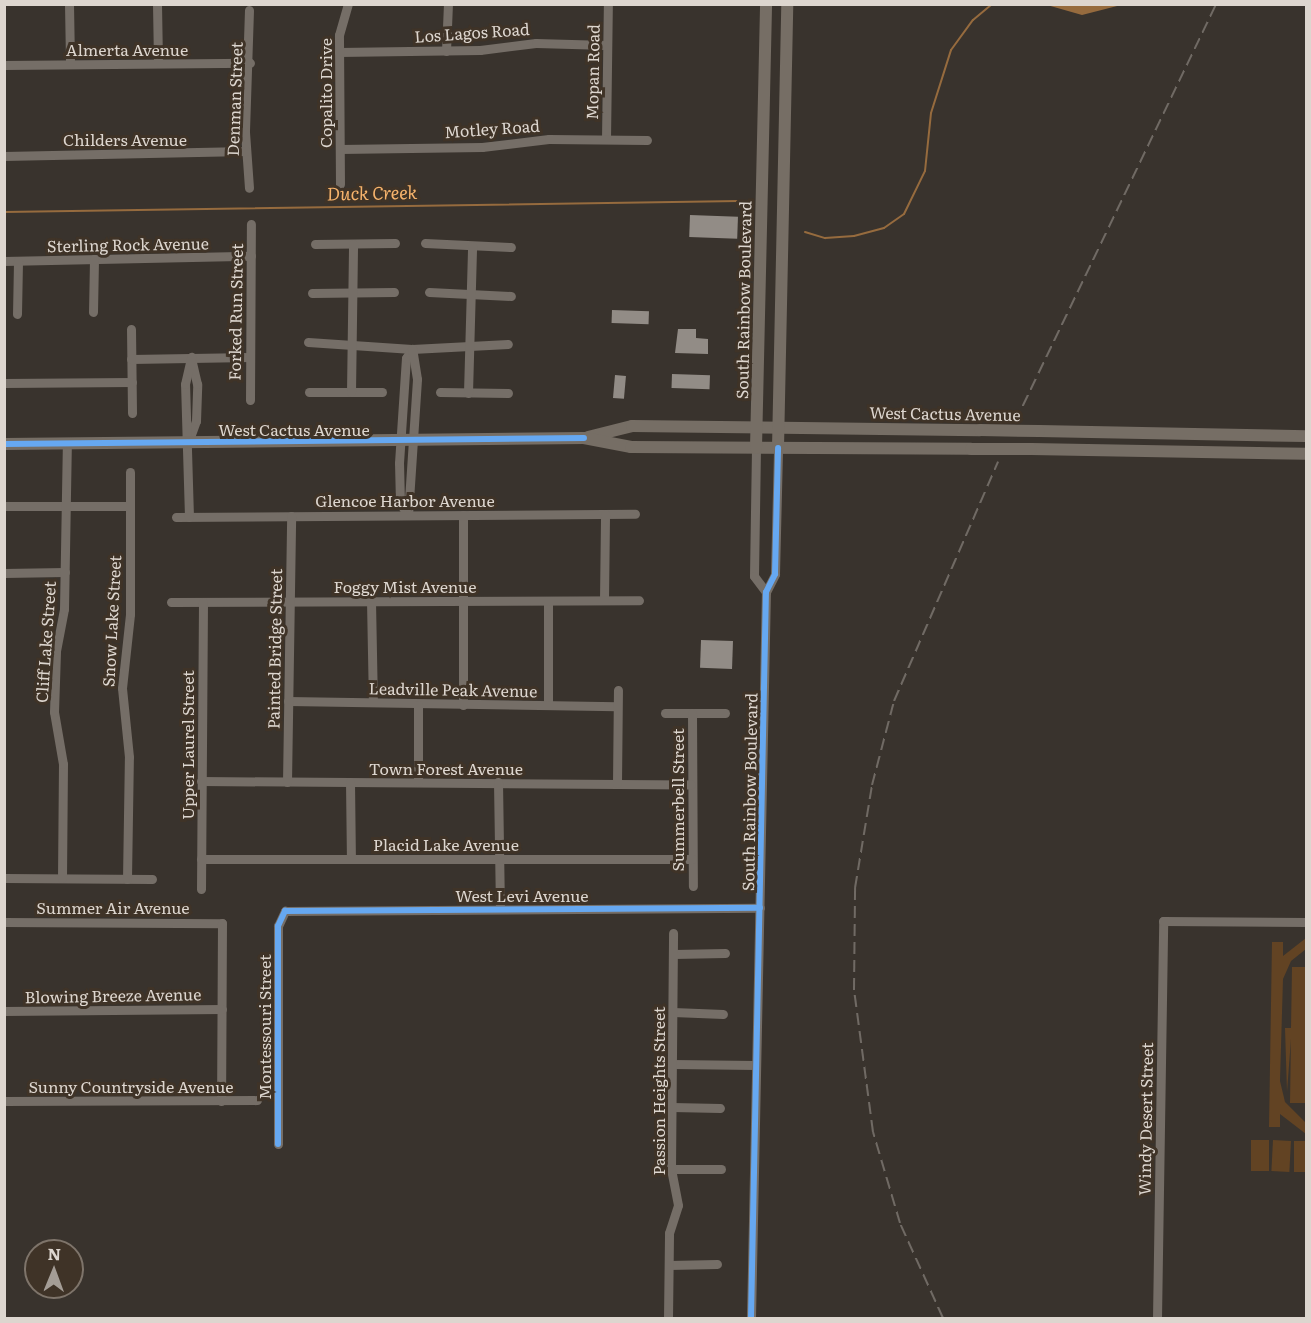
<!DOCTYPE html>
<html>
<head>
<meta charset="utf-8">
<style>
	body { margin:0 }
	#map { position:relative; width:1311px; height:1323px; overflow:hidden; background:#39332d; font-family:Literata,serif }
	div>[style] { position:absolute }
	[style*='--x'] { left:calc(var(--x)*1px); top:calc(var(--y)*1px); width:calc(var(--w)*1px); rotate:calc(var(--a)*1deg) }
	.green>* { inset:0; background:#624323; transform-origin:0 0 }
	.water>* { inset:0; background:#966b3e }
	.stream>* { height:2px; margin:-1px; padding:0 1px; transform-origin:1px; border-radius:1px; background:#966b3e }
	.building>* { inset:0; background:#928c86; transform-origin:0 0 }
	.minor>* { height:9px; margin:-4.5px; padding:0 4.5px; transform-origin:4.5px; border-radius:4.5px; background:#756e67 }
	.major>* { height:12px; margin:-6px; padding:0 6px; transform-origin:6px; border-radius:6px; background:#766e65 }
	.rail>* { height:2px; margin-top:-1px; transform-origin:0; background:repeating-linear-gradient(90deg,#706a64 0 12px,transparent 0 18px) }
	.major-bridge>* { height:12px; margin:-6px; padding:0 6px; transform-origin:6px; border-radius:6px; background:#766e65 }
	.cycleway>* { height:6px; margin:-3px; padding:0 3px; transform-origin:3px; border-radius:3px; background:#66a8f1 }
	span { translate:-50% -50%; white-space:nowrap; text-align:center; line-height:1.15; -webkit-text-stroke:6px #3f3327; paint-order:stroke }
	.street-label { font-size:16px; color:#ddd6cf }
	.water-label { font-size:18px; color:#f6b36c; font-style:italic }
	.frame { position:absolute; inset:0; border:6px solid #ddd6cf; pointer-events:none }
	.north { position:absolute; left:24px; top:1239px; width:60px; height:60px; box-sizing:border-box; background:#3f3327; border:2px solid #7e746a; border-radius:50%; rotate:1deg; font-size:16px; font-weight:700; line-height:24px; text-align:center; color:#ddd6cf }
	.north::after { content:''; display:block; margin:auto; width:21px; height:27px; background:#a49d96; clip-path:polygon(50% 0,100% 100%,50% 72%,0 100%) }
</style>
</head>
<body>
<div id="map">
	<div class="green">
		<i style="clip-path:polygon(1306px 938px,1306px 949px,1291px 961px,1283px 979px,1280px 1081px,1285px 1102px,1306px 1123px,1306px 1134px,1280px 1114px,1280px 1127px,1269px 1127px,1272px 942px,1283px 942px,1283px 956px)"></i>
		<i style="clip-path:polygon(1292px 967px,1306px 967px,1306px 1103px,1290px 1103px,1291px 1039px,1287px 1092px,1285px 1028px,1291px 1028px)"></i>
		<i style="left:1251px;top:1140px;width:18px;height:31px"></i>
		<i style="left:1273px;top:1140px;width:18px;height:31px;rotate:3deg"></i>
		<i style="left:1294px;top:1141px;width:12px;height:31px"></i>
	</div>
	<div class="water">
		<i style="clip-path:polygon(1047px 5px,1047px 4px,1121px 5px,1082px 15px)"></i>
	</div>
	<div class="stream">
		<i style="--x:4;--y:212;--w:735;--a:-0.86"></i>
		<i style="--x:805;--y:232;--w:21;--a:17"></i>
		<i style="--x:825;--y:238;--w:29;--a:-4"></i>
		<i style="--x:854;--y:236;--w:31;--a:-15"></i>
		<i style="--x:884;--y:228;--w:24;--a:-35"></i>
		<i style="--x:904;--y:214;--w:48;--a:-64"></i>
		<i style="--x:925;--y:171;--w:58;--a:-84.1"></i>
		<i style="--x:931;--y:113;--w:66;--a:-72.4"></i>
		<i style="--x:951;--y:50;--w:37;--a:-54"></i>
		<i style="--x:973;--y:20;--w:25;--a:-40"></i>
	</div>
	<div class="building">
		<i style="left:690px;top:215px;width:48px;height:22px;rotate:2deg"></i>
		<i style="left:612px;top:310px;width:37px;height:13px;rotate:2deg"></i>
		<i style="clip-path:polygon(678px 329px,696px 329px,696px 338px,708px 339px,708px 354px,675px 353px)"></i>
		<i style="left:672px;top:374px;width:38px;height:14px;rotate:2deg"></i>
		<i style="left:615px;top:375px;width:11px;height:23px;rotate:5deg"></i>
		<i style="left:733px;top:641px;width:28px;height:32px;rotate:92deg"></i>
	</div>
	<div class="minor">
		<i style="--x:69;--y:4;--w:60;--a:89"></i>
		<i style="--x:157;--y:4;--w:59;--a:89"></i>
		<i style="--x:249;--y:10;--w:122;--a:91.9"></i>
		<i style="--x:245;--y:132;--w:56;--a:85.9"></i>
		<i style="--x:446;--y:51;--w:47;--a:-87.6"></i>
		<i style="--x:339;--y:52;--w:141;--a:-0.8"></i>
		<i style="--x:480;--y:50;--w:56;--a:-7.1"></i>
		<i style="--x:536;--y:43;--w:71;--a:1.6"></i>
		<i style="--x:4;--y:65;--w:246;--a:-0.5"></i>
		<i style="--x:606;--y:139;--w:135;--a:-89.2"></i>
		<i style="--x:340;--y:149;--w:142;--a:-0.8"></i>
		<i style="--x:482;--y:147;--w:67;--a:-6.8"></i>
		<i style="--x:549;--y:139;--w:98;--a:0.6"></i>
		<i style="--x:4;--y:156;--w:242;--a:-1.2"></i>
		<i style="--x:340;--y:184;--w:149;--a:-90.4"></i>
		<i style="--x:339;--y:35;--w:32;--a:-74"></i>
		<i style="--x:425;--y:243;--w:86;--a:2.7"></i>
		<i style="--x:315;--y:244;--w:80;--a:-0.7"></i>
		<i style="--x:4;--y:261;--w:247;--a:-1.2"></i>
		<i style="--x:429;--y:292;--w:82;--a:2.8"></i>
		<i style="--x:312;--y:293;--w:82;--a:-0.7"></i>
		<i style="--x:93;--y:312;--w:53;--a:-88.9"></i>
		<i style="--x:17;--y:314;--w:53;--a:-88.9"></i>
		<i style="--x:131;--y:329;--w:84;--a:89.3"></i>
		<i style="--x:308;--y:342;--w:104;--a:3.9"></i>
		<i style="--x:412;--y:349;--w:96;--a:-3"></i>
		<i style="--x:131;--y:359;--w:119;--a:-1"></i>
		<i style="--x:4;--y:383;--w:128;--a:-0.4"></i>
		<i style="--x:309;--y:392;--w:73;--a:0"></i>
		<i style="--x:351;--y:392;--w:148;--a:-89.2"></i>
		<i style="--x:440;--y:392;--w:68;--a:0.8"></i>
		<i style="--x:468;--y:393;--w:147;--a:-88.4"></i>
		<i style="--x:250;--y:400;--w:176;--a:-89.7"></i>
		<i style="--x:189;--y:440;--w:20;--a:-70"></i>
		<i style="--x:196;--y:421;--w:37;--a:-88"></i>
		<i style="--x:197;--y:384;--w:27;--a:-103"></i>
		<i style="--x:756;--y:448;--w:128;--a:90.9"></i>
		<i style="--x:754;--y:576;--w:20;--a:53"></i>
		<i style="--x:4;--y:506;--w:126;--a:0"></i>
		<i style="--x:408;--y:515;--w:14;--a:-124"></i>
		<i style="--x:400;--y:503;--w:40;--a:-91.4"></i>
		<i style="--x:399;--y:463;--w:105;--a:-86.2"></i>
		<i style="--x:406;--y:358;--w:11;--a:-56"></i>
		<i style="--x:408;--y:515;--w:136;--a:-86.2"></i>
		<i style="--x:417;--y:379;--w:30;--a:-99"></i>
		<i style="--x:463;--y:515;--w:190;--a:90"></i>
		<i style="--x:176;--y:517;--w:459;--a:-0.4"></i>
		<i style="--x:189;--y:517;--w:133;--a:-91.7"></i>
		<i style="--x:185;--y:384;--w:28;--a:-77"></i>
		<i style="--x:4;--y:573;--w:61;--a:-0.9"></i>
		<i style="--x:604;--y:600;--w:86;--a:-89.3"></i>
		<i style="--x:371;--y:601;--w:101;--a:88.9"></i>
		<i style="--x:548;--y:601;--w:104;--a:90"></i>
		<i style="--x:171;--y:602;--w:468;--a:-0.2"></i>
		<i style="--x:288;--y:701;--w:329;--a:0.9"></i>
		<i style="--x:665;--y:713;--w:60;--a:0"></i>
		<i style="--x:692;--y:713;--w:173;--a:89.7"></i>
		<i style="--x:201;--y:781;--w:490;--a:0.4"></i>
		<i style="--x:287;--y:782;--w:266;--a:-89.1"></i>
		<i style="--x:350;--y:782;--w:77;--a:89.3"></i>
		<i style="--x:418;--y:782;--w:77;--a:-90"></i>
		<i style="--x:498;--y:782;--w:127;--a:89.1"></i>
		<i style="--x:617;--y:783;--w:93;--a:-89.4"></i>
		<i style="--x:201;--y:859;--w:491;--a:0"></i>
		<i style="--x:4;--y:878;--w:148;--a:0.4"></i>
		<i style="--x:62;--y:878;--w:114;--a:-89.5"></i>
		<i style="--x:63;--y:764;--w:53;--a:-99.8"></i>
		<i style="--x:54;--y:712;--w:61;--a:-88.1"></i>
		<i style="--x:56;--y:651;--w:43;--a:-79.2"></i>
		<i style="--x:64;--y:609;--w:165;--a:-89"></i>
		<i style="--x:127;--y:879;--w:122;--a:-89.1"></i>
		<i style="--x:129;--y:757;--w:69;--a:-95.8"></i>
		<i style="--x:122;--y:688;--w:74;--a:-83.8"></i>
		<i style="--x:130;--y:614;--w:142;--a:-90"></i>
		<i style="--x:201;--y:889;--w:287;--a:-89.6"></i>
		<i style="--x:4;--y:922;--w:218;--a:0.3"></i>
		<i style="--x:222;--y:923;--w:178;--a:90.3"></i>
		<i style="--x:674;--y:954;--w:51;--a:-1.1"></i>
		<i style="--x:4;--y:1011;--w:218;--a:-0.5"></i>
		<i style="--x:673;--y:1012;--w:50;--a:2.3"></i>
		<i style="--x:672;--y:1064;--w:84;--a:0.7"></i>
		<i style="--x:4;--y:1101;--w:253;--a:-0.2"></i>
		<i style="--x:672;--y:1107;--w:48;--a:1.2"></i>
		<i style="--x:278;--y:1144;--w:218;--a:-90"></i>
		<i style="--x:278;--y:926;--w:17;--a:-65"></i>
		<i style="--x:285;--y:911;--w:475;--a:-0.4"></i>
		<i style="--x:671;--y:1169;--w:50;--a:0"></i>
		<i style="--x:669;--y:1265;--w:48;--a:-1.2"></i>
		<i style="--x:668;--y:1318;--w:85;--a:-89.3"></i>
		<i style="--x:669;--y:1233;--w:29;--a:-72"></i>
		<i style="--x:678;--y:1205;--w:37;--a:-101"></i>
		<i style="--x:671;--y:1169;--w:236;--a:-89.5"></i>
		<i style="--x:751;--y:1318;--w:726;--a:-88.82"></i>
		<i style="--x:766;--y:592;--w:20;--a:-63"></i>
		<i style="--x:775;--y:574;--w:126;--a:-88.6"></i>
		<i style="--x:1157;--y:1318;--w:397;--a:-89.1"></i>
		<i style="--x:1163;--y:921;--w:143;--a:0.4"></i>
	</div>
	<div class="major">
		<i style="--x:1039;--y:431;--w:267;--a:1.1"></i>
		<i style="--x:588;--y:437;--w:45;--a:-14"></i>
		<i style="--x:632;--y:426;--w:348;--a:0.7"></i>
		<i style="--x:4;--y:444;--w:580;--a:-0.59"></i>
		<i style="--x:584;--y:438;--w:48;--a:10.8"></i>
		<i style="--x:631;--y:447;--w:340;--a:0.3"></i>
		<i style="--x:756;--y:448;--w:444;--a:-88.7"></i>
		<i style="--x:778;--y:448;--w:444;--a:-88.8"></i>
		<i style="--x:1031;--y:449;--w:275;--a:1"></i>
	</div>
	<div class="rail">
		<i style="--x:1015;--y:422;--w:464;--a:-64.3"></i>
		<i style="--x:943;--y:1318;--w:104;--a:-114.4"></i>
		<i style="--x:900;--y:1223;--w:95;--a:-106.5"></i>
		<i style="--x:873;--y:1132;--w:143;--a:-97.6"></i>
		<i style="--x:854;--y:990;--w:102;--a:-89.4"></i>
		<i style="--x:855;--y:888;--w:104;--a:-80.6"></i>
		<i style="--x:872;--y:785;--w:87;--a:-75.3"></i>
		<i style="--x:894;--y:701;--w:261;--a:-66.5"></i>
	</div>
	<div class="major-bridge">
		<i style="--x:980;--y:430;--w:59;--a:1"></i>
		<i style="--x:971;--y:449;--w:60;--a:0"></i>
	</div>
	<div class="cycleway">
		<i style="--x:4;--y:444;--w:580;--a:-0.59"></i>
		<i style="--x:278;--y:1144;--w:218;--a:-90"></i>
		<i style="--x:278;--y:926;--w:17;--a:-65"></i>
		<i style="--x:285;--y:911;--w:475;--a:-0.4"></i>
		<i style="--x:751;--y:1318;--w:726;--a:-88.82"></i>
		<i style="--x:766;--y:592;--w:20;--a:-63"></i>
		<i style="--x:775;--y:574;--w:126;--a:-88.6"></i>
	</div>
	<div class="street-label">
		<span style="left:472px;top:32px;rotate:-4deg">Los Lagos Road</span>
		<span style="left:127px;top:49px">Almerta Avenue</span>
		<span style="left:592px;top:72px;rotate:-89deg">Mopan Road</span>
		<span style="left:325px;top:93px;rotate:-90deg">Copalito Drive</span>
		<span style="left:234px;top:99px;rotate:-88deg">Denman Street</span>
		<span style="left:492px;top:128px;rotate:-4deg">Motley Road</span>
		<span style="left:125px;top:139px">Childers Avenue</span>
		<span style="left:128px;top:244px;rotate:-1deg">Sterling Rock Avenue</span>
		<span style="left:743px;top:300px;rotate:-89deg">South Rainbow Boulevard</span>
		<span style="left:235px;top:312px;rotate:-89deg">Forked Run Street</span>
		<span style="left:945px;top:413px;rotate:1deg">West Cactus Avenue</span>
		<span style="left:294px;top:429px">West Cactus Avenue</span>
		<span style="left:405px;top:500px">Glencoe Harbor Avenue</span>
		<span style="left:405px;top:586px">Foggy Mist Avenue</span>
		<span style="left:111px;top:621px;rotate:-87deg">Snow Lake Street</span>
		<span style="left:45px;top:642px;rotate:-86deg">Cliff Lake Street</span>
		<span style="left:274px;top:649px;rotate:-89deg">Painted Bridge Street</span>
		<span style="left:453px;top:689px;rotate:1deg">Leadville Peak Avenue</span>
		<span style="left:187px;top:745px;rotate:-90deg">Upper Laurel Street</span>
		<span style="left:446px;top:768px">Town Forest Avenue</span>
		<span style="left:749px;top:792px;rotate:-89deg">South Rainbow Boulevard</span>
		<span style="left:677px;top:800px;rotate:-90deg">Summerbell Street</span>
		<span style="left:446px;top:844px">Placid Lake Avenue</span>
		<span style="left:522px;top:895px">West Levi Avenue</span>
		<span style="left:113px;top:907px">Summer Air Avenue</span>
		<span style="left:113px;top:995px;rotate:-1deg">Blowing Breeze Avenue</span>
		<span style="left:264px;top:1027px;rotate:-90deg">Montessouri Street</span>
		<span style="left:131px;top:1086px">Sunny Countryside Avenue</span>
		<span style="left:658px;top:1091px;rotate:-90deg">Passion Heights Street</span>
		<span style="left:1145px;top:1119px;rotate:-89deg">Windy Desert Street</span>
	</div>
	<div class="water-label">
		<span style="left:372px;top:193px;rotate:-1deg">Duck Creek</span>
	</div>
	<div class="frame"></div>
	<div class="north">N</div>
</div>
</body>
</html>
